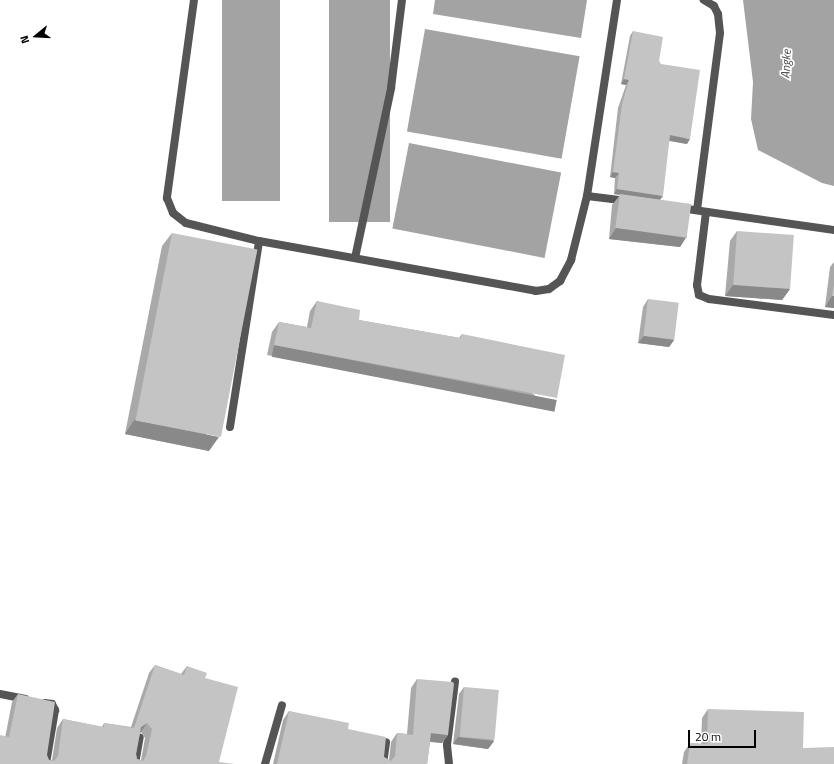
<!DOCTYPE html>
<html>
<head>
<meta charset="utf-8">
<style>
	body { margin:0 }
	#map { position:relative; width:834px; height:764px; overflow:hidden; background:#fff; font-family:"Titillium Web",sans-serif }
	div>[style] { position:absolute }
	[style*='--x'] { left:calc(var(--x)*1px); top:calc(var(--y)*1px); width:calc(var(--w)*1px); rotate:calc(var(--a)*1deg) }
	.water>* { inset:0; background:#a3a3a3; transform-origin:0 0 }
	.service>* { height:8px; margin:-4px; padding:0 4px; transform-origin:4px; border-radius:4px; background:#555 }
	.minor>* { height:8px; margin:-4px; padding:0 4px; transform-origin:4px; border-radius:4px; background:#555 }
	.wall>* { inset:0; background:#a9a9a9 }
	.shaded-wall>* { inset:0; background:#898989; transform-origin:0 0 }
	.building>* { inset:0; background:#c4c4c4; transform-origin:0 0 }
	span { translate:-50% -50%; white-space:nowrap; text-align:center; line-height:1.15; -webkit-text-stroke:3.5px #fff; paint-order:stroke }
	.water-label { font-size:12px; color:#444; font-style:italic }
	.north { position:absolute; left:16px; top:16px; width:40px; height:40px; -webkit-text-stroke:3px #fff; paint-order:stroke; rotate:252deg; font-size:11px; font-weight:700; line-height:16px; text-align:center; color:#000 }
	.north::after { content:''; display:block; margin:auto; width:14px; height:18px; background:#000; clip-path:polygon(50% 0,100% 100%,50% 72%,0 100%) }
	.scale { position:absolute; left:688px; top:730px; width:68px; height:18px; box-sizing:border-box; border:2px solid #000; border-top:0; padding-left:5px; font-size:12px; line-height:14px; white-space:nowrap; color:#000; -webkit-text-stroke:3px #fff; paint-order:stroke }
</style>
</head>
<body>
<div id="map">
	<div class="water">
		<i style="left:222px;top:0;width:58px;height:201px"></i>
		<i style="left:329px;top:0;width:61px;height:222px"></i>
		<i style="clip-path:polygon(435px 0,587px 0,581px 38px,433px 14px)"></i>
		<i style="clip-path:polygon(743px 0,834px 0,834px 186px,822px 183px,758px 150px,751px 119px,753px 82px)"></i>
		<i style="left:425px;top:29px;width:157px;height:104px;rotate:10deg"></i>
		<i style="left:409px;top:143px;width:155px;height:87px;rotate:11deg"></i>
	</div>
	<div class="service">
		<i style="--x:194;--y:0;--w:200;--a:97.8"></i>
		<i style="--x:167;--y:198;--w:16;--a:68"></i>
		<i style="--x:173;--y:213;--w:16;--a:38"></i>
		<i style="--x:186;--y:223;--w:75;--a:13.9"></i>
		<i style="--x:587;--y:196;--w:198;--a:-81.3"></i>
		<i style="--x:680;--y:208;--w:156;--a:8.1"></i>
		<i style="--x:697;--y:210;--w:178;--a:-82.6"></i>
		<i style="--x:720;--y:33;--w:19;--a:-96"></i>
		<i style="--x:718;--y:14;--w:9;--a:-117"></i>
		<i style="--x:714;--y:6;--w:12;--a:-149"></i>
		<i style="--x:706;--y:212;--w:74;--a:97"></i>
		<i style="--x:697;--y:285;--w:10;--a:79"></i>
		<i style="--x:699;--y:295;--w:11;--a:22"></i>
		<i style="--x:709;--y:299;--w:126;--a:7.3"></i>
		<i style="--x:355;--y:258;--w:174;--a:-78"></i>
		<i style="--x:391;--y:88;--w:89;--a:-82.9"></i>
		<i style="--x:230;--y:427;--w:188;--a:-81.1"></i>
		<i style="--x:259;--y:241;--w:281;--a:10.2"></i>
		<i style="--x:536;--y:291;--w:13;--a:-9"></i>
		<i style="--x:549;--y:289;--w:14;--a:-36"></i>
		<i style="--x:560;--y:281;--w:24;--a:-62"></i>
		<i style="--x:571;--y:260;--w:66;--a:-76"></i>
		<i style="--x:587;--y:196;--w:38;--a:7"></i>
	</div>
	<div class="minor">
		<i style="--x:0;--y:694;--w:26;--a:11"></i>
		<i style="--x:45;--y:703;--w:7;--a:8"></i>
		<i style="--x:52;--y:704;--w:7;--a:63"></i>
		<i style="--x:55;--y:710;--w:55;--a:99.5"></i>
		<i style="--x:135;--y:764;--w:27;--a:-80"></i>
		<i style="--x:265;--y:764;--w:61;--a:-73.9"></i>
		<i style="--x:383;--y:764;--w:22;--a:-82"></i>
		<i style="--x:449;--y:764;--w:19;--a:-96"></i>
		<i style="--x:447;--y:745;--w:64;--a:-82.8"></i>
	</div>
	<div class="wall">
		<i style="clip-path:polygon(633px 31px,659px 61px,687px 144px,669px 141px,660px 200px,687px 236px,680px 247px,609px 239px,612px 205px,620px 195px,614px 194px,615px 178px,610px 177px,618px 108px,626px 85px,621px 84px,630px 36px)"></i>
		<i style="clip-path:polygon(737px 231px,790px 289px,782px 300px,725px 296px,730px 241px)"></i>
		<i style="clip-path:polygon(172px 233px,209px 451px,125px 434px,162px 246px)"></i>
		<i style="clip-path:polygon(834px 262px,834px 308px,825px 307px,830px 267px)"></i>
		<i style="clip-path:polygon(648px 299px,674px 340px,669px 347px,638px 343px,643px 307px)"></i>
		<i style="clip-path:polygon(317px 301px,359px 320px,459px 338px,462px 334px,550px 408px,267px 355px,272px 332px,279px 322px,307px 327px,310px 311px)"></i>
		<i style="clip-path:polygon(evenodd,155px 665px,181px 674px,187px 666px,205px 678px,219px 762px,0 764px,12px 702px,18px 694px,49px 760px,52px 760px,57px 728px,63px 719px,102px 727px,104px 723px,131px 727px,149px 673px,155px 665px,141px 732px,145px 738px,141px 760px,137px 759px,136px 754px,140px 733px,141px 732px)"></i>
		<i style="clip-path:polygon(417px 679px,448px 735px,442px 743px,430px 742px,427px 764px,273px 764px,283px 720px,289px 711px,348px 729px,384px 757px,389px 760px,391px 742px,397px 733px,407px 734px,411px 688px)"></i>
		<i style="clip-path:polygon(464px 687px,494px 741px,488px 749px,453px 744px,459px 694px)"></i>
		<i style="clip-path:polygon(708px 709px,803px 748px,834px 764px,682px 764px,684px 752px,690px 743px,701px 744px,702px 718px)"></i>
	</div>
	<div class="shaded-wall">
		<i style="clip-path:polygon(624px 79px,629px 80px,626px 85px,621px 84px)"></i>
		<i style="clip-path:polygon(670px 135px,690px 139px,687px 144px,666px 140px)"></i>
		<i style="clip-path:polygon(613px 172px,619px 173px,615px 178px,610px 177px)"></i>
		<i style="clip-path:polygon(617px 189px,663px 196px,660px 200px,614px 194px)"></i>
		<i style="clip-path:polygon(616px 228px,687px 236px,680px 247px,609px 239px)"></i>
		<i style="clip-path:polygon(733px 285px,790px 289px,782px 300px,725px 296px)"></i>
		<i style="clip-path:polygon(832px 296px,834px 296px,834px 308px,825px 307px)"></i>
		<i style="clip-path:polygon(644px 336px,674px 340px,669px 347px,638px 343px)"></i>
		<i style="left:274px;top:345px;width:288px;height:12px;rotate:11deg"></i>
		<i style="clip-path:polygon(134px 420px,219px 437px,209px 451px,125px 434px)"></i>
		<i style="clip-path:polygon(147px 723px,141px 732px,135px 736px,141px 727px)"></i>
		<i style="clip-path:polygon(431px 733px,448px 735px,442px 743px,425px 741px)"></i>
		<i style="clip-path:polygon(458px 737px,494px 741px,488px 749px,453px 744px)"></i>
	</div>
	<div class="building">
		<i style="clip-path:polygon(633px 31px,663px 37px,659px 61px,661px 64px,700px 70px,690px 139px,670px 135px,663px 196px,617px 189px,619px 173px,613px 172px,622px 104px,629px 80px,624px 79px)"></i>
		<i style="left:620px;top:194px;width:72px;height:34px;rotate:8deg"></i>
		<i style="left:737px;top:231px;width:57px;height:54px;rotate:4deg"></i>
		<i style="left:172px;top:233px;width:87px;height:191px;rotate:11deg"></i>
		<i style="clip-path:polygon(834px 284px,834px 296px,832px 296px)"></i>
		<i style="left:648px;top:299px;width:31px;height:37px;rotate:7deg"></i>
		<i style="clip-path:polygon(317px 301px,360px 310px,359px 320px,461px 338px,462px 334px,565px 355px,557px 398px,274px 345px,279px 322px,311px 328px)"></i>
		<i style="clip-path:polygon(evenodd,155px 665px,184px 675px,187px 666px,207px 673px,205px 678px,238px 687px,219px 762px,235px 764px,0 764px,0 735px,9px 737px,18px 694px,55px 702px,47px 755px,49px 760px,54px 761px,58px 756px,63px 719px,104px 727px,104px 723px,134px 728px,155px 665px,147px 723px,152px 729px,146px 756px,143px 761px,137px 759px,136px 754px,141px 727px,147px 723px)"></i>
		<i style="clip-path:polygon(417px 679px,453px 682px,454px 684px,448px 735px,431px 733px,427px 764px,277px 764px,289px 711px,349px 723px,348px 729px,386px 737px,384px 757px,391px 761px,395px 756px,397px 733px,413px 735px)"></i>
		<i style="left:464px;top:687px;width:35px;height:50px;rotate:5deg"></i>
		<i style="clip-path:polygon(708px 709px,804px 712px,803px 748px,834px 747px,834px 764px,687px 764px,690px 743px,707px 744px)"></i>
	</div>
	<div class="water-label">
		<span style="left:786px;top:64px;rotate:-87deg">Angke</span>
	</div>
	<div class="north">N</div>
	<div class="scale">20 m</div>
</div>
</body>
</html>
